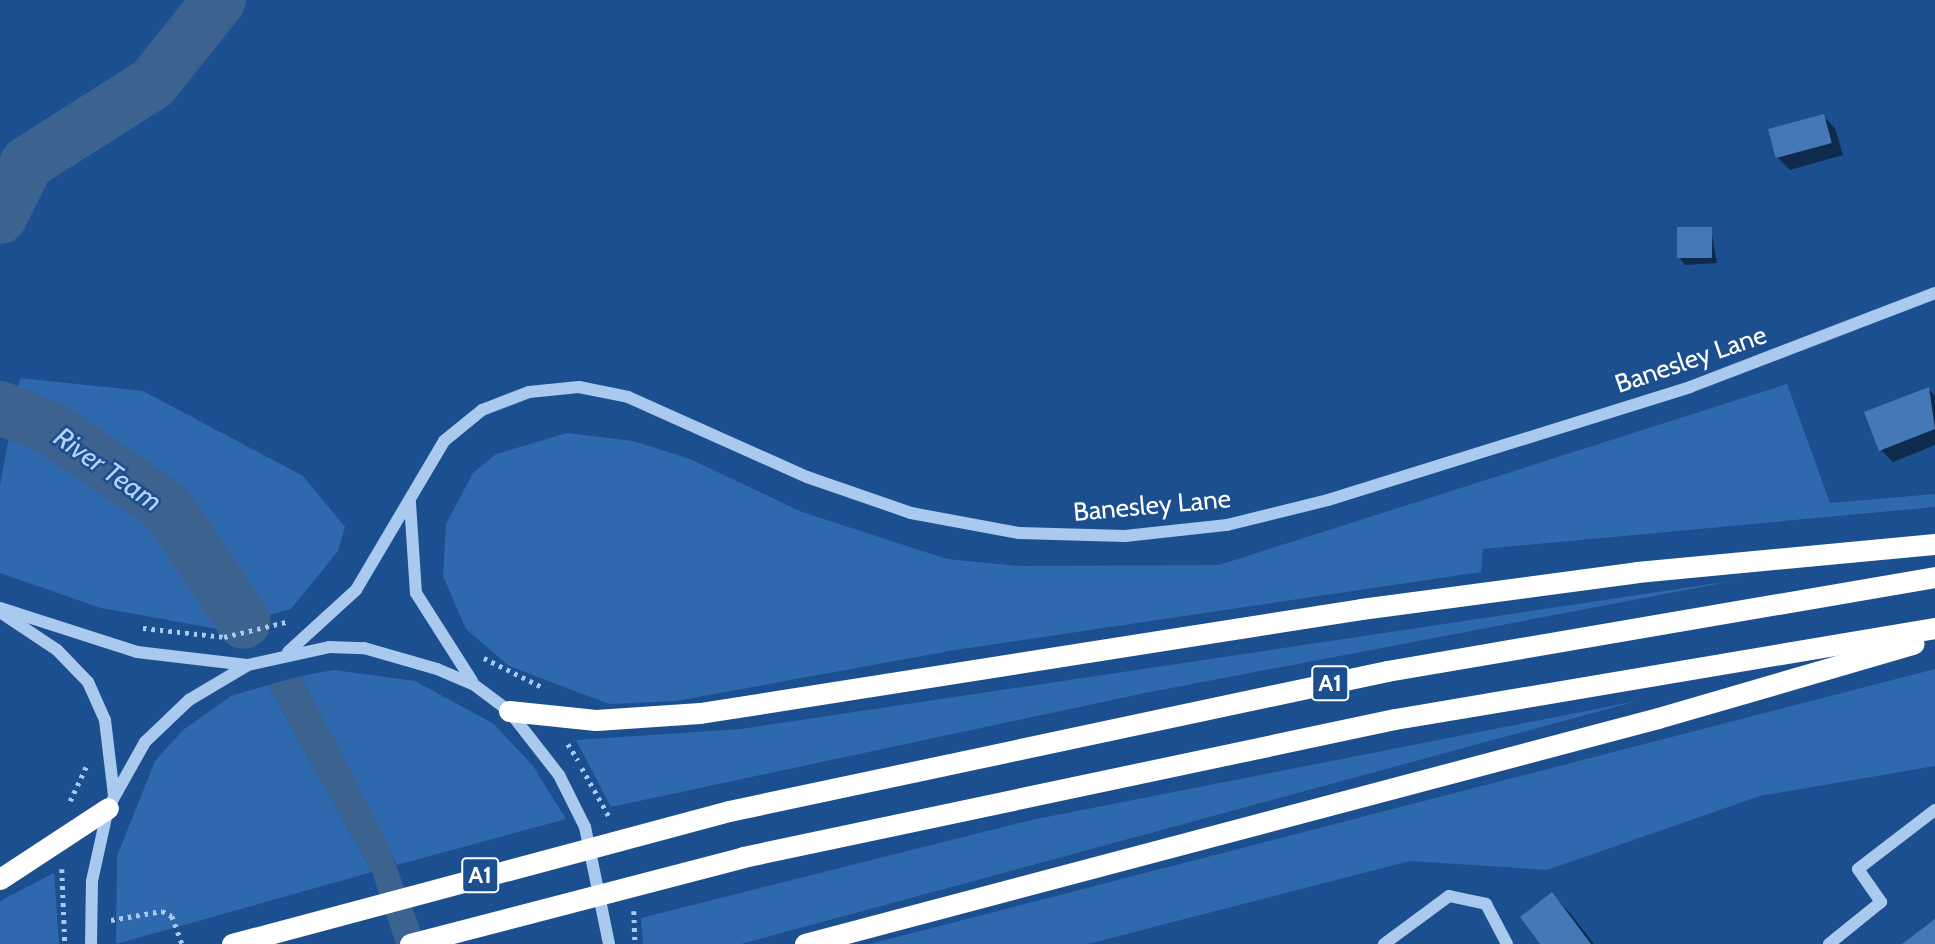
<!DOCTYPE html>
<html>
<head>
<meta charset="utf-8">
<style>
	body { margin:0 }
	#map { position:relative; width:1935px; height:944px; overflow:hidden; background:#1b4f8f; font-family:Cabin,sans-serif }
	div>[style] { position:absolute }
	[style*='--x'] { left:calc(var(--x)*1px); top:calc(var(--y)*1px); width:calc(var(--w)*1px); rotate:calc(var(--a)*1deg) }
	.green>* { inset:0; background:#2e69ad }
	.water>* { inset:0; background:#3c6290 }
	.shadow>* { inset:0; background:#0007 }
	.river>* { height:54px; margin:-27px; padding:0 27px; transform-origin:27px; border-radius:27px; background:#3c6290 }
	.building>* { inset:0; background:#4478b7; transform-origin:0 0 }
	.path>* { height:4.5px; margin-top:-2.25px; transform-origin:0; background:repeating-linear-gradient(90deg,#a9c9ee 0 3.5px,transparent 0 8.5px) }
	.minor>* { height:12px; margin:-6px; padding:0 6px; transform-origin:6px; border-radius:6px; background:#a9c9ee }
	.highway>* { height:21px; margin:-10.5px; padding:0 10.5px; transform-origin:10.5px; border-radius:10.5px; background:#fff }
	.highway-bridge>* { height:21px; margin:-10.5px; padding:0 10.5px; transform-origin:10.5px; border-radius:10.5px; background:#fff }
	span { translate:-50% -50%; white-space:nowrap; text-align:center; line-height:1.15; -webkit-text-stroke:5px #1b4f8f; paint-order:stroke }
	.shield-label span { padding:2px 5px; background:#1b4f8f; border:2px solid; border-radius:5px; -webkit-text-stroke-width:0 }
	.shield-label { font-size:24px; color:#fff; font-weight:700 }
	.street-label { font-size:26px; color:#fff }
	.water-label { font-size:28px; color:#b5d3f5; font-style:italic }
</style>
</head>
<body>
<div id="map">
	<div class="green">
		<i style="clip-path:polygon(20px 378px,143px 391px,303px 476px,345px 527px,338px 551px,291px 609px,218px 629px,101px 608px,0 573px,0 485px)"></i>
		<i style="clip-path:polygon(1787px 384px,1830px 503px,1935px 494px,1935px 507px,1483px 549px,1481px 572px,955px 650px,676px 701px,609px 704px,509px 666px,466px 629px,443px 576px,446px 524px,473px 473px,496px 454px,567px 433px,633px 441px,690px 459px,802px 512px,947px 559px,1019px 566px,1219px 565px)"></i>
		<i style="clip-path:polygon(1738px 580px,1145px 693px,611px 807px,576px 740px,741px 729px)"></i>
		<i style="clip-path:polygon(1935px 669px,1935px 766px,1760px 796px,1547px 870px,1410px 861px,1088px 944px,870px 944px)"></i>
		<i style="clip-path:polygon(334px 670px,415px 681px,494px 724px,533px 766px,566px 819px,397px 865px,301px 676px)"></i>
		<i style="clip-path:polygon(268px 685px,372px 872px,116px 944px,117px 856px,155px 761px,183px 730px,231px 696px)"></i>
		<i style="clip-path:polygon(1637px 701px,741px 944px,643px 944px,641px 918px,1031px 820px)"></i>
		<i style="clip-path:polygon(54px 873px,59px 944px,0 944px,0 901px)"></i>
	</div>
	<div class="water">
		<i style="clip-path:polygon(301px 676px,387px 842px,426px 944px,396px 944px,372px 872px,268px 685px)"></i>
	</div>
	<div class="shadow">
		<i style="clip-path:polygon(1823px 116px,1835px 128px,1843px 155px,1790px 170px,1777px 157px)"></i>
		<i style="clip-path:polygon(1711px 229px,1717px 263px,1685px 265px,1680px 259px)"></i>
		<i style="clip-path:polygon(1928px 389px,1935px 396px,1935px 445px,1893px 462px,1881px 450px)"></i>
		<i style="clip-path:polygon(1552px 895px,1570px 913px,1594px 944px,1542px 944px)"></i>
	</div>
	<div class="river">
		<i style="--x:0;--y:217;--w:60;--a:-63.4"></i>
		<i style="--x:27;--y:163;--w:149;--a:-32.4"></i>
		<i style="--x:153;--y:83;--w:106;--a:-51.5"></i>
		<i style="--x:0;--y:408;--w:55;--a:21.4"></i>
		<i style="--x:51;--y:428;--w:140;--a:34.3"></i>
		<i style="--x:167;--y:507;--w:138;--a:56.2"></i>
	</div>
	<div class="building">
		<i style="left:1824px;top:114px;width:30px;height:58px;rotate:75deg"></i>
		<i style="left:1712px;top:227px;width:31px;height:35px;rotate:90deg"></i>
		<i style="clip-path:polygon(1929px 387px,1935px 429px,1879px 451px,1864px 412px)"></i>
		<i style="clip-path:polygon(1552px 892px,1591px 944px,1540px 944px,1520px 917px)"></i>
		<i style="clip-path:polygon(1935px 919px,1935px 944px,1902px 944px)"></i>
	</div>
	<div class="path">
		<i style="--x:143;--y:628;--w:81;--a:6.3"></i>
		<i style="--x:224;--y:637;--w:64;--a:-13.6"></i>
		<i style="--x:484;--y:658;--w:65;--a:26.6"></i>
		<i style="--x:568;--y:744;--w:19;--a:58"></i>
		<i style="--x:582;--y:768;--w:57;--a:60.8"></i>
		<i style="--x:70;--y:801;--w:40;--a:-65"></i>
		<i style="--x:62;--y:869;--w:75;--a:87.7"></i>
		<i style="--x:634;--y:911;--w:33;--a:88"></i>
		<i style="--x:111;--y:920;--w:52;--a:-10"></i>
		<i style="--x:162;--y:911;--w:11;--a:27"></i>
		<i style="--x:172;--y:916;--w:30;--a:70"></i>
	</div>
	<div class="minor">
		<i style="--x:410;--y:503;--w:90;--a:86.2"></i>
		<i style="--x:416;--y:593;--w:104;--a:57.5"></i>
		<i style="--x:0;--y:608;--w:144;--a:17.8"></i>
		<i style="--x:137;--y:652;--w:111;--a:6.7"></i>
		<i style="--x:3;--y:614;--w:65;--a:33.7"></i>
		<i style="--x:57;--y:650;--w:45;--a:45.9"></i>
		<i style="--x:88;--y:682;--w:42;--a:65.9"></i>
		<i style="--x:105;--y:720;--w:76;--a:83.2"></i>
		<i style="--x:288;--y:652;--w:92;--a:-42.4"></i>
		<i style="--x:356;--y:590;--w:173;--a:-59.4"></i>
		<i style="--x:444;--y:441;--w:49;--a:-39.2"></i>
		<i style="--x:482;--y:410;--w:50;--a:-21"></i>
		<i style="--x:529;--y:392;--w:50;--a:-5.7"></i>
		<i style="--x:579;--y:387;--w:50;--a:11.5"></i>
		<i style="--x:628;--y:397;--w:196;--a:24.1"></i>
		<i style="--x:807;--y:477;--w:110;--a:19.1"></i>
		<i style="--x:911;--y:513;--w:110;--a:10.5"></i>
		<i style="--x:1019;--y:533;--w:106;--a:1.6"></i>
		<i style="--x:1125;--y:536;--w:103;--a:-6.2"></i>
		<i style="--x:1227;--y:525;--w:104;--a:-13.9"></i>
		<i style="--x:1328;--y:500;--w:379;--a:-17.3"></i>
		<i style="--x:1690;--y:387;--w:262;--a:-21"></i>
		<i style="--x:91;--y:944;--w:63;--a:-89.1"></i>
		<i style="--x:92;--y:881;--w:75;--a:-77.6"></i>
		<i style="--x:108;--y:808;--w:76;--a:-60.7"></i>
		<i style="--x:145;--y:742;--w:61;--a:-43.7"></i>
		<i style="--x:189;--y:700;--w:69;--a:-30.7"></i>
		<i style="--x:248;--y:665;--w:83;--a:-12.5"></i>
		<i style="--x:329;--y:647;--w:35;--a:2"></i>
		<i style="--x:364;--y:648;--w:76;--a:16"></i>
		<i style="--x:437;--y:669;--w:39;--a:23"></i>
		<i style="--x:473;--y:684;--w:45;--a:36.9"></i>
		<i style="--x:509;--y:711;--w:81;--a:52"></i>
		<i style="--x:559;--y:775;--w:58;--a:63.4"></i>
		<i style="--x:585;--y:827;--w:119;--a:78.4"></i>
		<i style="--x:1384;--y:944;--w:81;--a:-36.4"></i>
		<i style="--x:1449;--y:896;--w:38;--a:12"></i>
		<i style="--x:1486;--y:904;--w:45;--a:62.3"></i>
		<i style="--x:1829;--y:944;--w:67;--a:-38.9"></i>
		<i style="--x:1881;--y:902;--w:40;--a:-124.9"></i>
		<i style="--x:1858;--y:869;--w:97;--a:-37.5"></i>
	</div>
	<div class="highway">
		<i style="--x:509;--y:711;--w:87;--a:5.9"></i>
		<i style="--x:596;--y:720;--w:104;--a:-3.9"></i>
		<i style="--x:700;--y:713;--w:669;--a:-8.94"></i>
		<i style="--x:1361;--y:609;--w:278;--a:-7.6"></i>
		<i style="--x:1637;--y:572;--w:299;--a:-5.4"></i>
		<i style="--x:729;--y:811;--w:673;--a:-12.01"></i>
		<i style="--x:1387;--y:671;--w:556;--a:-9.73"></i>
		<i style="--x:743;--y:857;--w:666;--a:-11.95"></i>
		<i style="--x:1395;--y:719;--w:548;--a:-9.57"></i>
		<i style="--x:0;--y:879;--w:129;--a:-33.3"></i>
		<i style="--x:805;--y:944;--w:882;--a:-14.84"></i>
		<i style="--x:1658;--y:718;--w:266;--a:-16.2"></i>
	</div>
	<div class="highway-bridge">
		<i style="--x:232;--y:944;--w:514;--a:-14.98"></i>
		<i style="--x:410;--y:944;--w:344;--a:-14.6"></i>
	</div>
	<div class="shield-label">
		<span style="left:1330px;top:683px">A1</span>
		<span style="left:480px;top:875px">A1</span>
	</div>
	<div class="street-label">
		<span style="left:1691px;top:360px;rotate:-19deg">Banesley Lane</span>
		<span style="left:1152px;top:506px;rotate:-5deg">Banesley Lane</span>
	</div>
	<div class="water-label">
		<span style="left:108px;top:469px;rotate:35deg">River Team</span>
	</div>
</div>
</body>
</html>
